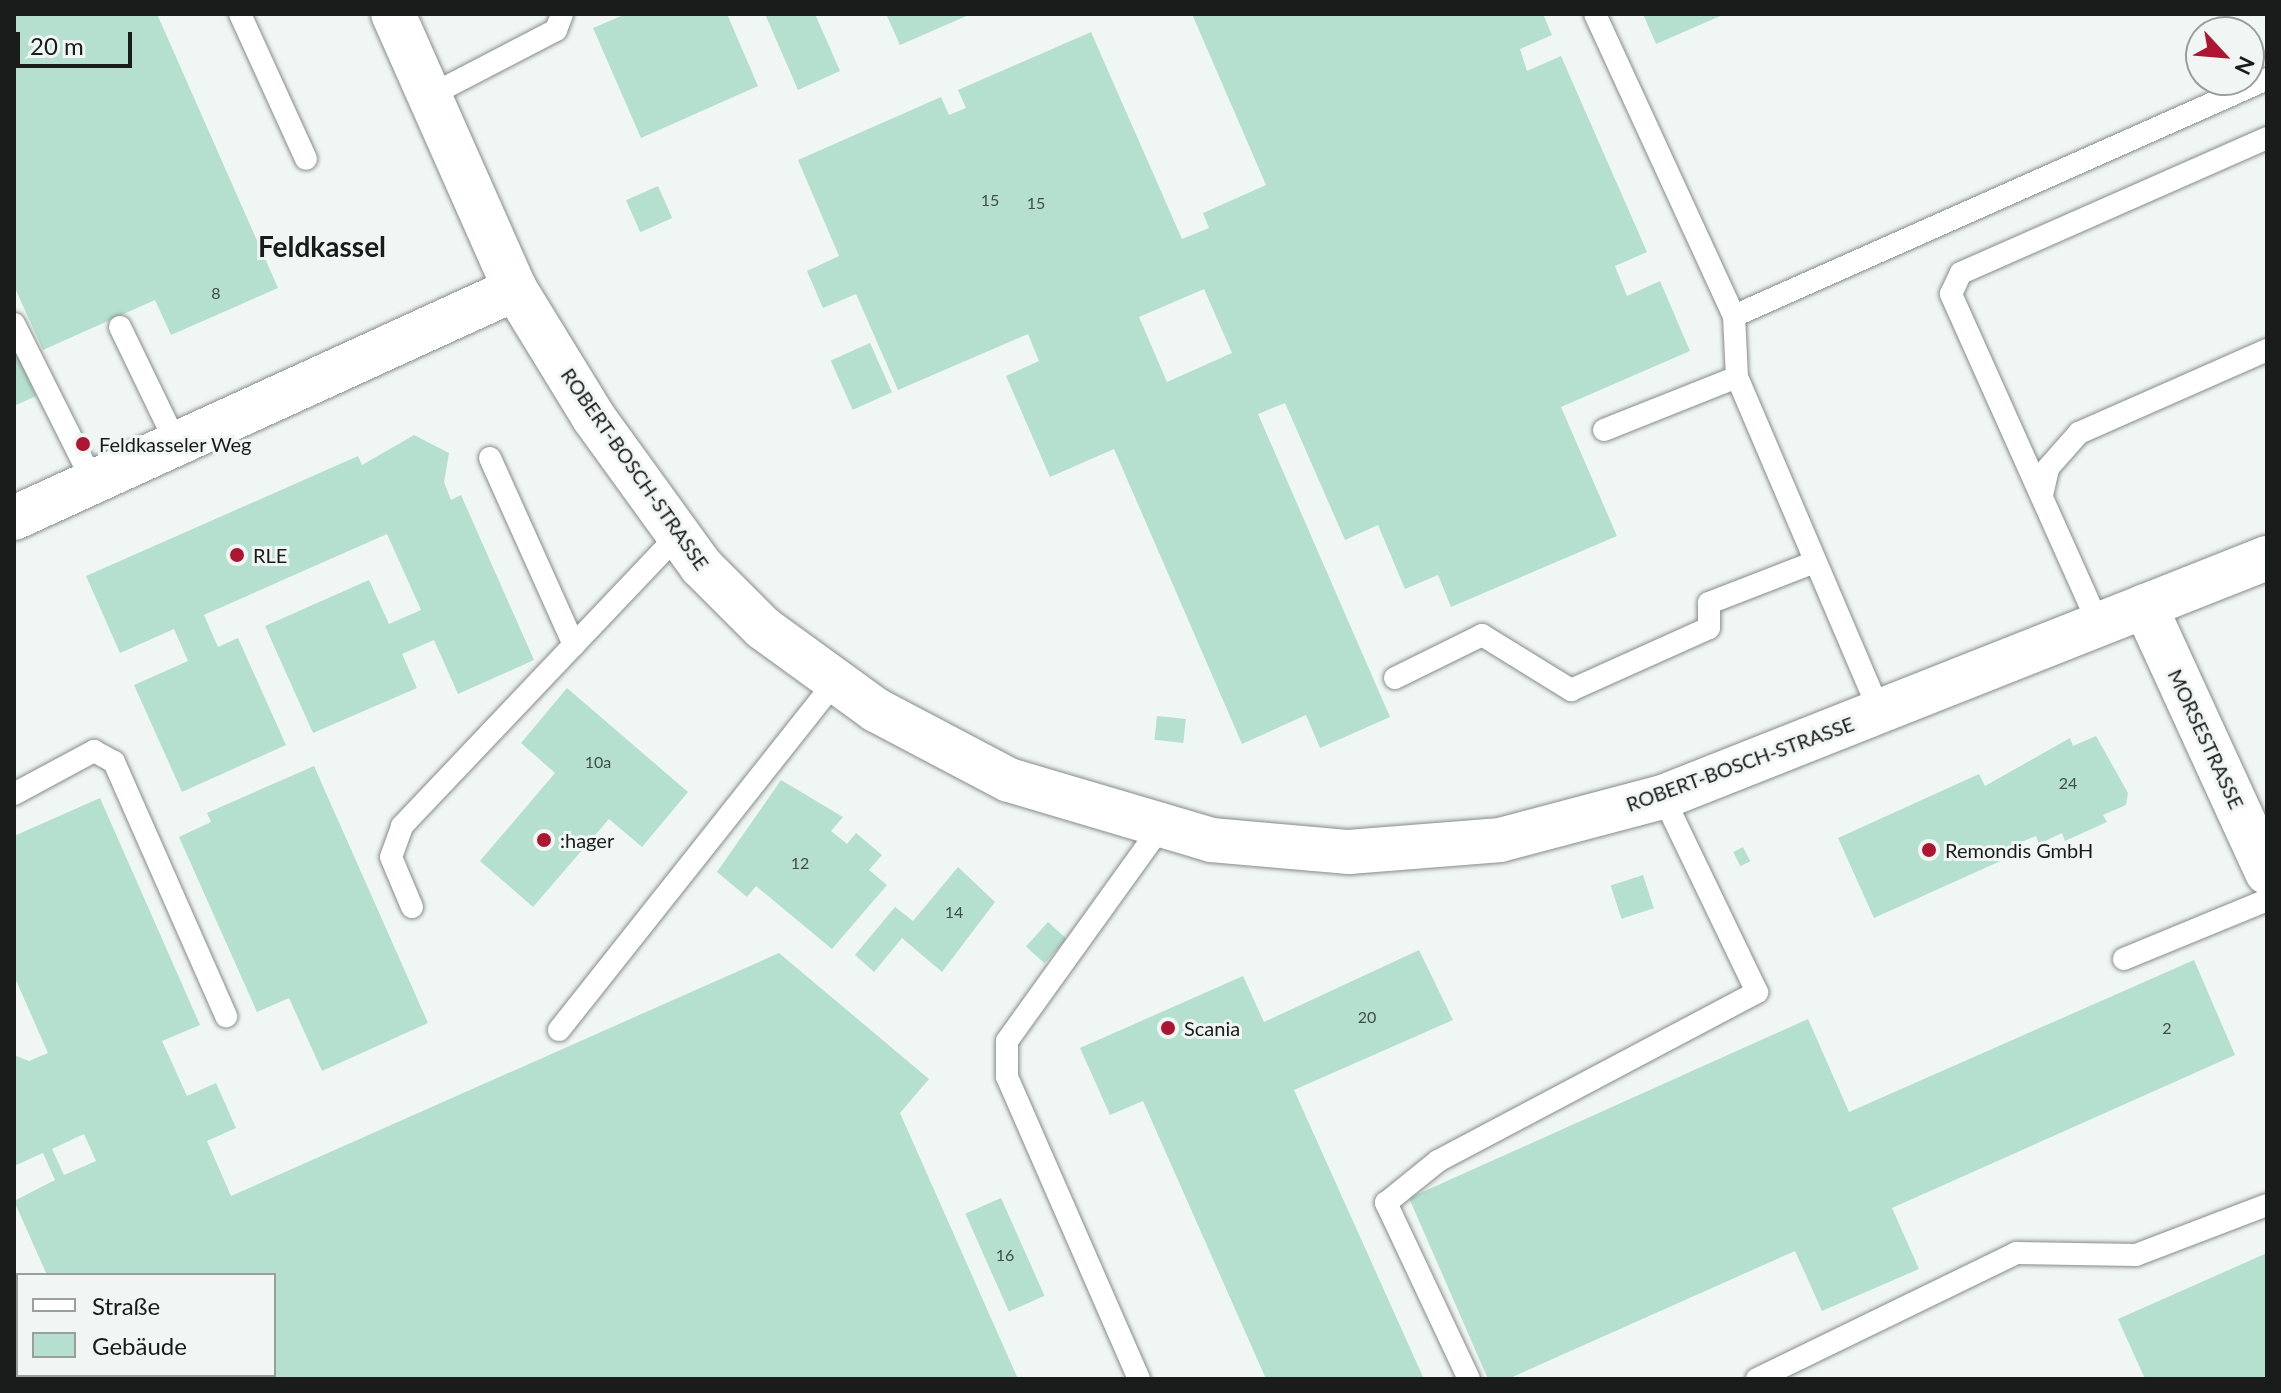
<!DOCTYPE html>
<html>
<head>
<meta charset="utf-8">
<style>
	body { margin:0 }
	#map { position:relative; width:2281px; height:1393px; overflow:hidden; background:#f0f6f3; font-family:Lato,sans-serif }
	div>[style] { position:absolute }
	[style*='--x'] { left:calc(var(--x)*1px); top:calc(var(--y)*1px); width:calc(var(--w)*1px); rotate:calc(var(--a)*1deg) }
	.building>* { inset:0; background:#b5e0cf; transform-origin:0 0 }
	.roads { filter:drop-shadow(0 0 2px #868c8a) drop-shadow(0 0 2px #868c8a) }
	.lane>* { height:22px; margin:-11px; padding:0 11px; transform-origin:11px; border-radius:11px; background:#fff }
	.street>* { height:44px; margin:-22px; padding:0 22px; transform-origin:22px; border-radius:22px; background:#fff }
	.secondary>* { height:44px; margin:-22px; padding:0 22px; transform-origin:22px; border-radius:22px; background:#fff }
	.dots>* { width:22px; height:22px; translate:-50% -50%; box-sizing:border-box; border:4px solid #f0f6f3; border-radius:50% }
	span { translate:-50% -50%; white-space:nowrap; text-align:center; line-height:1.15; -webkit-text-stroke:6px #f0f6f3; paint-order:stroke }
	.number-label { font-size:16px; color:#414d48 }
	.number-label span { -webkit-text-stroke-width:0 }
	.poi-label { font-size:20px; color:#1a1c1b }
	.left { translate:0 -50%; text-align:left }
	.street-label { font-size:20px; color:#1a1c1b }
	.district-label { font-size:28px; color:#1a1c1b; font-weight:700 }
	.frame { position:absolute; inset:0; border:16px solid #1a1c1b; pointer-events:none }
	.legend { position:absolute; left:16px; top:1273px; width:260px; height:104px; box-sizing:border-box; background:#f0f6f3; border:2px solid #9a9f9d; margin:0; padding:10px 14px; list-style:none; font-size:24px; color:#1a1c1b }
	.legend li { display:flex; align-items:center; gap:16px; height:40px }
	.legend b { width:40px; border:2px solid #9a9f9d }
	.north { position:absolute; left:2185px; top:16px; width:80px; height:80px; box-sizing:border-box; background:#f0f6f3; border:2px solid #9a9f9d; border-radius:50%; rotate:116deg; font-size:22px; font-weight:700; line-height:32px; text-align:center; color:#1a1c1b }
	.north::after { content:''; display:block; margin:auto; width:28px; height:36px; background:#ac1632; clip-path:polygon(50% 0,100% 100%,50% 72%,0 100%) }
	.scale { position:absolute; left:16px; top:32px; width:116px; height:36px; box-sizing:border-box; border:4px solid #1a1c1b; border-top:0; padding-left:10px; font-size:24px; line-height:28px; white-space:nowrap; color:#1a1c1b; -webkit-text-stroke:6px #f0f6f3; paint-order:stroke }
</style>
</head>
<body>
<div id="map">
	<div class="building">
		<i style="clip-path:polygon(14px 14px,157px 14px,278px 288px,171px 335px,155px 300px,43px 350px,14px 286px)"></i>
		<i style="clip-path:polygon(626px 14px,727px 14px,758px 86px,641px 138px,593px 28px)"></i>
		<i style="clip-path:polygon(765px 14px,815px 14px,840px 71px,798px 90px)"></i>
		<i style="clip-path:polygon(886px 14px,971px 14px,900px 45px)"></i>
		<i style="clip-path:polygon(evenodd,1192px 14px,1543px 14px,1552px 35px,1520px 49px,1527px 71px,1561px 56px,1647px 252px,1615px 266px,1627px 296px,1660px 281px,1690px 351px,1561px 407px,1617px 536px,1451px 607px,1438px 575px,1405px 589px,1378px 525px,1345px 540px,1285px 403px,1258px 414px,1390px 717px,1320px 748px,1306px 715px,1242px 744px,1114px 449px,1050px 477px,1006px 376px,1039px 361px,1028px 334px,898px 390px,856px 294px,823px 308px,807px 271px,839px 256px,798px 160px,941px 97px,949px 115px,966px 108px,958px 90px,1091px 32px,1182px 239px,1209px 228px,1203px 213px,1266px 185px,1192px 14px,1204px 289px,1232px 353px,1167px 382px,1139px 317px,1204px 289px)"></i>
		<i style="clip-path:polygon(1643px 14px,1725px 14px,1656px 44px)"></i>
		<i style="left:658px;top:186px;width:35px;height:35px;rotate:66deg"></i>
		<i style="left:870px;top:343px;width:54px;height:43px;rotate:66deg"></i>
		<i style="clip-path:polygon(14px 346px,36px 396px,14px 406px)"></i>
		<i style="clip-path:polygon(414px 435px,449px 453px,444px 482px,451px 500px,461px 495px,534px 660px,458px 694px,434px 640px,402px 654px,417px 688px,313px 733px,265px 626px,369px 580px,389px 624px,421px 610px,387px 534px,204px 615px,218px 647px,238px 638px,286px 745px,182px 792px,134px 685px,188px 661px,174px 629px,120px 653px,86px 576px,358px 456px,362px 465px)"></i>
		<i style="clip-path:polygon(567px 688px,688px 792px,642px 847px,609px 819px,533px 907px,480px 861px,555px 773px,521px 743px)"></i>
		<i style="left:1157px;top:716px;width:29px;height:24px;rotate:6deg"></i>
		<i style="clip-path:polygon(2096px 736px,2128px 793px,2126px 805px,2103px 815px,2107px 822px,2065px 841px,2062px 833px,2039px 844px,2036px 836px,2012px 846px,2016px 854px,1874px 918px,1838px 838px,1979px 774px,1985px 786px,2070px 738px,2073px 746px)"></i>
		<i style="clip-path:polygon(314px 766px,428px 1023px,322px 1071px,289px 998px,257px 1012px,179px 837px,211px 822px,207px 813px)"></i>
		<i style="clip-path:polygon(781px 780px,843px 817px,831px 831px,847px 844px,856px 833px,882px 855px,869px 870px,887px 885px,832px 949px,756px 886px,747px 897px,717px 872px)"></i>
		<i style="clip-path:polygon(evenodd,100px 798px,200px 1025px,162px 1041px,187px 1096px,216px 1083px,236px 1128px,207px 1141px,231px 1196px,779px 953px,929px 1079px,900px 1113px,1018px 1379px,192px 1379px,274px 1375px,274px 1275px,47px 1275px,14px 1201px,55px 1180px,43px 1153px,14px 1166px,14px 1055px,29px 1061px,48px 1053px,14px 976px,14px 836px,100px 798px,84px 1134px,96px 1161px,64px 1175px,52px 1149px,84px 1134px)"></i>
		<i style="left:1743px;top:847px;width:16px;height:11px;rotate:63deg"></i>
		<i style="clip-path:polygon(958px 867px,995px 902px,942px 972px,902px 938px,874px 972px,855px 955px,895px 907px,913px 921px)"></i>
		<i style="left:1643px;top:875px;width:35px;height:34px;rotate:72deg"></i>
		<i style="left:1048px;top:922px;width:25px;height:33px;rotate:42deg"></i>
		<i style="clip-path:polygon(1419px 950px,1453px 1020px,1294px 1090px,1424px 1379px,1266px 1379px,1143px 1101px,1110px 1115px,1080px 1048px,1243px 976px,1264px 1022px)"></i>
		<i style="clip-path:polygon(2194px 960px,2235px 1055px,1892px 1208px,1919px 1269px,1822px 1311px,1795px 1251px,1508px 1379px,1488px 1379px,1409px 1198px,1808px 1019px,1849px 1112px)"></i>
		<i style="left:1001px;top:1198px;width:107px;height:39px;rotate:66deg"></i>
		<i style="clip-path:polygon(2267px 1253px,2267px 1379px,2145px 1379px,2118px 1319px)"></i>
	</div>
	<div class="roads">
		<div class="lane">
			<i style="--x:240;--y:14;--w:159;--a:65.5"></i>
			<i style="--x:1595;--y:14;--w:332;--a:65.3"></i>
			<i style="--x:1734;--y:316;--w:61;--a:87.2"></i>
			<i style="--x:431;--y:95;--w:141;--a:-27.5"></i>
			<i style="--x:556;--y:30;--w:17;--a:-69"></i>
			<i style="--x:1734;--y:316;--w:583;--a:-23.97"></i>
			<i style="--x:14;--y:324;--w:172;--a:63.4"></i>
			<i style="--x:120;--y:327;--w:127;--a:64.2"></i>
			<i style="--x:1604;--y:430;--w:143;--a:-21.7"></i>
			<i style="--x:1737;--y:377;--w:365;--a:66.9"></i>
			<i style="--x:490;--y:458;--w:205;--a:65.8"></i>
			<i style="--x:2042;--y:495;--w:28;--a:-77"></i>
			<i style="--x:2048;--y:468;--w:47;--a:-48.5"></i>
			<i style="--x:2079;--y:433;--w:206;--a:-23.8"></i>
			<i style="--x:2099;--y:625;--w:363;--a:-114.1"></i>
			<i style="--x:1951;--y:294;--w:23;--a:-65"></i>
			<i style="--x:1961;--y:273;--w:334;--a:-23.8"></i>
			<i style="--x:1395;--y:678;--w:97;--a:-26.3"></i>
			<i style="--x:1482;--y:635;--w:105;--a:31.7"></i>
			<i style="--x:1571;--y:690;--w:151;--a:-24.2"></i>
			<i style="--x:1709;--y:628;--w:25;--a:-90"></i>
			<i style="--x:1709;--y:603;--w:110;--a:-21.2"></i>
			<i style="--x:14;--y:794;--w:91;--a:-28.3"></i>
			<i style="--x:94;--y:751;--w:23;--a:29"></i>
			<i style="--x:114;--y:762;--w:278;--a:66.2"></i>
			<i style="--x:412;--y:907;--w:54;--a:-112.8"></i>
			<i style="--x:391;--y:857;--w:33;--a:-70"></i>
			<i style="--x:402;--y:826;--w:402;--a:-46.5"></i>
			<i style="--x:2124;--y:959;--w:155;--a:-22.4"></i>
			<i style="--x:559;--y:1030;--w:446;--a:-51.6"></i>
			<i style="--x:1139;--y:1379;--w:330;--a:-113.6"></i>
			<i style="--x:1007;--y:1077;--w:36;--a:-90"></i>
			<i style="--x:1007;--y:1041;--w:262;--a:-54.3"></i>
			<i style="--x:1469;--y:1379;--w:195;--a:-115.2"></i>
			<i style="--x:1386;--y:1203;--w:67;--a:-38.9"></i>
			<i style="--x:1438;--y:1161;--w:361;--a:-27.9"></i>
			<i style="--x:1757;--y:992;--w:216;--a:-115.7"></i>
			<i style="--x:1757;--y:1379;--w:288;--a:-25.9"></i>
			<i style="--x:2016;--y:1253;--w:120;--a:1"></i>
			<i style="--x:2136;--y:1255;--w:140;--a:-20.9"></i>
		</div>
		<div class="street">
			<i style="--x:515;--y:289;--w:151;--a:58.5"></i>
			<i style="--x:594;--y:418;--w:183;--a:54.1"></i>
			<i style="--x:701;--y:566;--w:88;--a:45"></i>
			<i style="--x:763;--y:628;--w:140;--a:36"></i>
			<i style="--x:876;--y:710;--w:150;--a:27.8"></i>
			<i style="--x:1009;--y:780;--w:211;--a:16.5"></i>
			<i style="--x:1211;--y:840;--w:139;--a:5"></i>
			<i style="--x:1349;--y:852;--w:151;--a:-4.5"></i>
			<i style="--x:1500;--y:840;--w:169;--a:-14.8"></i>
			<i style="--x:1663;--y:797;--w:650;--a:-21.59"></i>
			<i style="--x:2145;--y:606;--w:293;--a:65.4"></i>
		</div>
		<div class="secondary">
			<i style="--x:14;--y:518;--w:551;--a:-24.56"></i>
			<i style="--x:515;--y:289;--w:301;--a:-113.9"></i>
		</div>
	</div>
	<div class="dots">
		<i style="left:83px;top:444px;background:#ac1632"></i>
		<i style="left:237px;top:555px;background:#ac1632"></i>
		<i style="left:544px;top:840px;background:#ac1632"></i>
		<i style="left:1929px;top:850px;background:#ac1632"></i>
		<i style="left:1168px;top:1028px;background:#ac1632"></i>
	</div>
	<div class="number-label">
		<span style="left:990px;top:200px">15</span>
		<span style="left:1036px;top:203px">15</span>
		<span style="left:216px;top:293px">8</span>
		<span style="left:598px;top:762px">10a</span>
		<span style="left:2068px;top:783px">24</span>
		<span style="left:800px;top:863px">12</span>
		<span style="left:954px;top:912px">14</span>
		<span style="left:1367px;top:1017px">20</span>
		<span style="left:2167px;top:1028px">2</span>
		<span style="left:1005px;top:1255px">16</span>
	</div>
	<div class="poi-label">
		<span class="left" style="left:99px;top:444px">Feldkasseler Weg</span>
		<span class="left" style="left:253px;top:555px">RLE</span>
		<span class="left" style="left:560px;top:840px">:hager</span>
		<span class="left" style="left:1945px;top:850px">Remondis GmbH</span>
		<span class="left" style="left:1184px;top:1028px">Scania</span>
	</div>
	<div class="street-label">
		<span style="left:635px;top:469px;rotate:55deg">ROBERT-BOSCH-STRASSE</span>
		<span style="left:2206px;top:739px;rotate:65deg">MORSESTRASSE</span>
		<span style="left:1740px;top:764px;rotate:-20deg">ROBERT-BOSCH-STRASSE</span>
	</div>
	<div class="district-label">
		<span style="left:322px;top:246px">Feldkassel</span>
	</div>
	<div class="frame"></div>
	<ul class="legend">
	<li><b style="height:10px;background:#fff"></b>Straße</li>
	<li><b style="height:22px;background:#b5e0cf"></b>Gebäude</li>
	</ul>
	<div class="north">N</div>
	<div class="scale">20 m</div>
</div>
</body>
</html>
